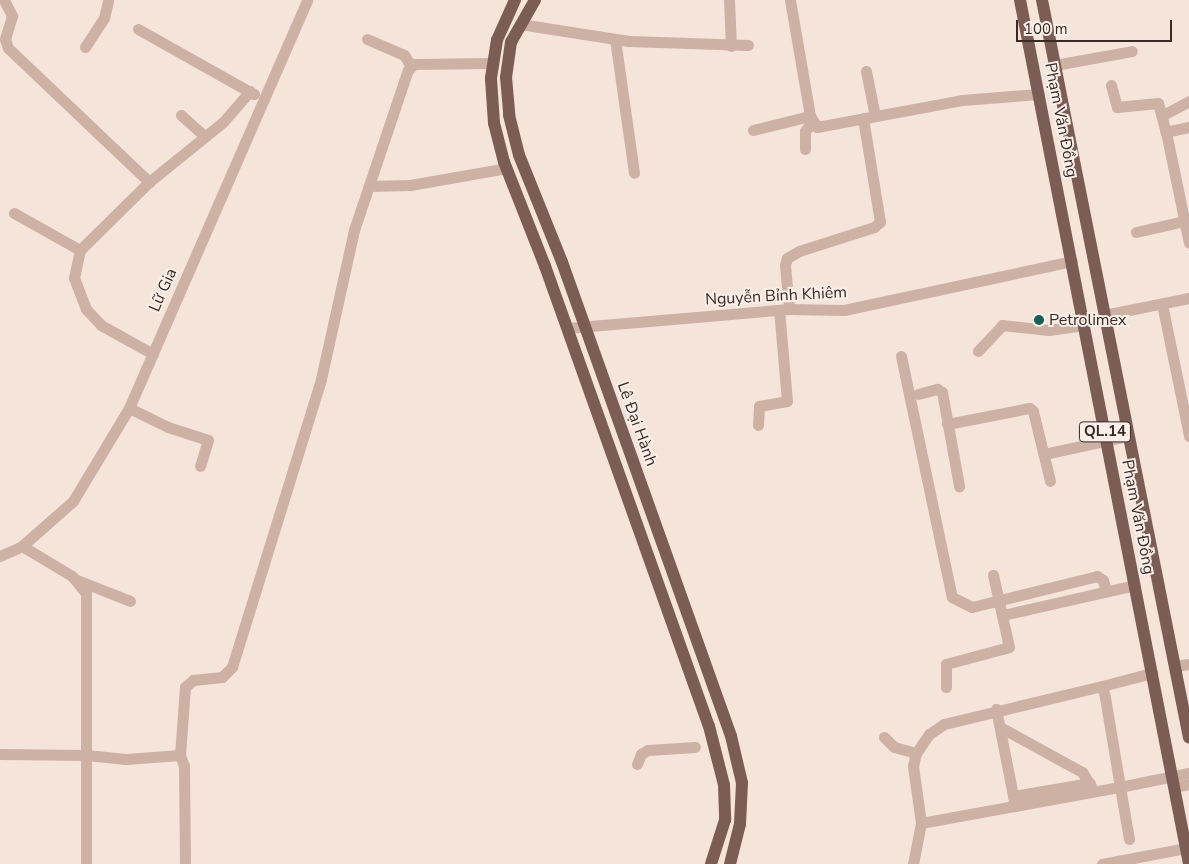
<!DOCTYPE html>
<html>
<head>
<meta charset="utf-8">
<style>
	body { margin:0 }
	#map { position:relative; width:1189px; height:864px; overflow:hidden; background:#f4e4da; font-family:"Nunito Sans",sans-serif }
	div>[style] { position:absolute }
	[style*='--x'] { left:calc(var(--x)*1px); top:calc(var(--y)*1px); width:calc(var(--w)*1px); rotate:calc(var(--a)*1deg) }
	.minor>* { height:11px; margin:-5.5px; padding:0 5.5px; transform-origin:5.5px; border-radius:5.5px; background:#ceb1a5 }
	.major>* { height:12px; margin:-6px; padding:0 6px; transform-origin:6px; border-radius:6px; background:#7c5d56 }
	.dots>* { width:14px; height:14px; translate:-50% -50%; box-sizing:border-box; border:2px solid #fbefe7; border-radius:50% }
	span { translate:-50% -50%; white-space:nowrap; text-align:center; line-height:1.15; -webkit-text-stroke:4px #fbefe7; paint-order:stroke }
	.shield-label span { padding:1px 4px; background:#fbefe7; border:1px solid; border-radius:4px; -webkit-text-stroke-width:0 }
	.shield-label { font-size:15px; color:#392a27; font-weight:700 }
	.street-label { font-size:16px; color:#392a27 }
	.poi-label { font-size:16px; color:#392a27 }
	.left { translate:0 -50%; text-align:left }
	.scale { position:absolute; left:1016px; top:20px; width:156px; height:22px; box-sizing:border-box; border:2px solid #392a27; border-top:0; padding-left:6px; font-size:15px; line-height:18px; white-space:nowrap; color:#392a27; -webkit-text-stroke:4px #fbefe7; paint-order:stroke }
</style>
</head>
<body>
<div id="map">
	<div class="minor">
		<i style="--x:4;--y:0;--w:18;--a:63"></i>
		<i style="--x:12;--y:16;--w:24;--a:107"></i>
		<i style="--x:5;--y:39;--w:9;--a:72"></i>
		<i style="--x:8;--y:48;--w:195;--a:43.5"></i>
		<i style="--x:729;--y:0;--w:46;--a:87.5"></i>
		<i style="--x:790;--y:0;--w:118;--a:80.2"></i>
		<i style="--x:810;--y:116;--w:13;--a:58"></i>
		<i style="--x:817;--y:127;--w:147;--a:-10.5"></i>
		<i style="--x:962;--y:100;--w:77;--a:-4.5"></i>
		<i style="--x:520;--y:24;--w:110;--a:8.9"></i>
		<i style="--x:629;--y:41;--w:119;--a:1.9"></i>
		<i style="--x:138;--y:29;--w:133;--a:29.3"></i>
		<i style="--x:367;--y:39;--w:40;--a:23.4"></i>
		<i style="--x:404;--y:55;--w:13;--a:58"></i>
		<i style="--x:615;--y:39;--w:135;--a:81.9"></i>
		<i style="--x:85;--y:47;--w:35;--a:-57"></i>
		<i style="--x:104;--y:18;--w:18;--a:-77"></i>
		<i style="--x:1055;--y:65;--w:78;--a:-10.3"></i>
		<i style="--x:866;--y:71;--w:46;--a:78.7"></i>
		<i style="--x:1111;--y:85;--w:23;--a:75"></i>
		<i style="--x:1117;--y:107;--w:41;--a:-5.6"></i>
		<i style="--x:1158;--y:103;--w:30;--a:75"></i>
		<i style="--x:181;--y:115;--w:31;--a:42"></i>
		<i style="--x:1163;--y:115;--w:30;--a:-28"></i>
		<i style="--x:1189;--y:127;--w:24;--a:168"></i>
		<i style="--x:1166;--y:132;--w:113;--a:78.3"></i>
		<i style="--x:753;--y:130;--w:59;--a:-13.8"></i>
		<i style="--x:805;--y:149;--w:18;--a:-90"></i>
		<i style="--x:805;--y:131;--w:11;--a:-52"></i>
		<i style="--x:369;--y:186;--w:41;--a:-1.4"></i>
		<i style="--x:410;--y:185;--w:98;--a:-9.9"></i>
		<i style="--x:14;--y:213;--w:76;--a:29.3"></i>
		<i style="--x:1136;--y:232;--w:49;--a:-12.9"></i>
		<i style="--x:1162;--y:304;--w:135;--a:78.4"></i>
		<i style="--x:789;--y:309;--w:44;--a:-95.2"></i>
		<i style="--x:785;--y:265;--w:7;--a:-74"></i>
		<i style="--x:787;--y:258;--w:14;--a:-30"></i>
		<i style="--x:799;--y:251;--w:79;--a:-17.7"></i>
		<i style="--x:874;--y:227;--w:8;--a:-40"></i>
		<i style="--x:880;--y:222;--w:105;--a:-99.3"></i>
		<i style="--x:1104;--y:315;--w:87;--a:-11.3"></i>
		<i style="--x:567;--y:328;--w:223;--a:-4.9"></i>
		<i style="--x:789;--y:309;--w:55;--a:1"></i>
		<i style="--x:844;--y:310;--w:233;--a:-12.1"></i>
		<i style="--x:978;--y:351;--w:35;--a:-47"></i>
		<i style="--x:1002;--y:325;--w:47;--a:6.1"></i>
		<i style="--x:1049;--y:330;--w:35;--a:-8"></i>
		<i style="--x:153;--y:354;--w:60;--a:-150.9"></i>
		<i style="--x:101;--y:325;--w:22;--a:-133"></i>
		<i style="--x:86;--y:309;--w:33;--a:-111"></i>
		<i style="--x:74;--y:278;--w:29;--a:-78"></i>
		<i style="--x:80;--y:250;--w:97;--a:-44.6"></i>
		<i style="--x:149;--y:182;--w:95;--a:-39"></i>
		<i style="--x:223;--y:122;--w:41;--a:-48.9"></i>
		<i style="--x:901;--y:356;--w:246;--a:78.1"></i>
		<i style="--x:952;--y:597;--w:22;--a:27"></i>
		<i style="--x:972;--y:607;--w:129;--a:-13.9"></i>
		<i style="--x:1097;--y:576;--w:7;--a:34"></i>
		<i style="--x:1103;--y:580;--w:11;--a:75"></i>
		<i style="--x:918;--y:394;--w:20;--a:-15"></i>
		<i style="--x:937;--y:389;--w:6;--a:31"></i>
		<i style="--x:942;--y:392;--w:96;--a:79.7"></i>
		<i style="--x:129;--y:408;--w:43;--a:26"></i>
		<i style="--x:168;--y:427;--w:42;--a:18"></i>
		<i style="--x:208;--y:440;--w:27;--a:107"></i>
		<i style="--x:947;--y:424;--w:84;--a:-11"></i>
		<i style="--x:1029;--y:408;--w:5;--a:37"></i>
		<i style="--x:1033;--y:411;--w:72;--a:76.3"></i>
		<i style="--x:758;--y:425;--w:19;--a:-87"></i>
		<i style="--x:759;--y:406;--w:28;--a:-10"></i>
		<i style="--x:787;--y:401;--w:91;--a:-95"></i>
		<i style="--x:1044;--y:454;--w:86;--a:-12.1"></i>
		<i style="--x:22;--y:546;--w:58;--a:31"></i>
		<i style="--x:72;--y:576;--w:22;--a:51"></i>
		<i style="--x:86;--y:593;--w:271;--a:90"></i>
		<i style="--x:0;--y:556;--w:24;--a:-24"></i>
		<i style="--x:22;--y:546;--w:68;--a:-41.4"></i>
		<i style="--x:73;--y:501;--w:109;--a:-58.9"></i>
		<i style="--x:129;--y:408;--w:445;--a:-66.4"></i>
		<i style="--x:77;--y:580;--w:57;--a:21.6"></i>
		<i style="--x:1003;--y:615;--w:135;--a:-12.8"></i>
		<i style="--x:1175;--y:666;--w:14;--a:-8"></i>
		<i style="--x:1102;--y:686;--w:52;--a:-14.6"></i>
		<i style="--x:946;--y:687;--w:23;--a:-90"></i>
		<i style="--x:946;--y:664;--w:65;--a:-15.1"></i>
		<i style="--x:1009;--y:647;--w:74;--a:-102.5"></i>
		<i style="--x:996;--y:709;--w:99;--a:78.9"></i>
		<i style="--x:1000;--y:727;--w:94;--a:28.8"></i>
		<i style="--x:1082;--y:772;--w:22;--a:58"></i>
		<i style="--x:884;--y:737;--w:14;--a:45"></i>
		<i style="--x:894;--y:747;--w:23;--a:15"></i>
		<i style="--x:0;--y:754;--w:86;--a:0.7"></i>
		<i style="--x:86;--y:755;--w:40;--a:5.7"></i>
		<i style="--x:126;--y:759;--w:54;--a:-4.2"></i>
		<i style="--x:180;--y:755;--w:68;--a:-85.8"></i>
		<i style="--x:185;--y:687;--w:11;--a:-41"></i>
		<i style="--x:193;--y:680;--w:29;--a:-6"></i>
		<i style="--x:222;--y:677;--w:14;--a:-45"></i>
		<i style="--x:232;--y:667;--w:301;--a:-72.8"></i>
		<i style="--x:321;--y:379;--w:153;--a:-77.5"></i>
		<i style="--x:354;--y:230;--w:169;--a:-71.4"></i>
		<i style="--x:408;--y:70;--w:8;--a:-45"></i>
		<i style="--x:414;--y:64;--w:79;--a:-0.7"></i>
		<i style="--x:180;--y:755;--w:12;--a:70"></i>
		<i style="--x:184;--y:766;--w:98;--a:89.4"></i>
		<i style="--x:637;--y:764;--w:11;--a:-68"></i>
		<i style="--x:641;--y:754;--w:8;--a:-30"></i>
		<i style="--x:648;--y:750;--w:47;--a:-3.7"></i>
		<i style="--x:1174;--y:787;--w:15;--a:-11"></i>
		<i style="--x:1013;--y:796;--w:78;--a:-9.6"></i>
		<i style="--x:1129;--y:839;--w:53;--a:-99.8"></i>
		<i style="--x:1120;--y:787;--w:91;--a:-99.5"></i>
		<i style="--x:1105;--y:697;--w:11;--a:-105"></i>
		<i style="--x:1102;--y:686;--w:163;--a:166.5"></i>
		<i style="--x:944;--y:724;--w:18;--a:146"></i>
		<i style="--x:929;--y:734;--w:23;--a:124"></i>
		<i style="--x:916;--y:753;--w:13;--a:103"></i>
		<i style="--x:913;--y:766;--w:58;--a:82"></i>
		<i style="--x:921;--y:823;--w:202;--a:-10.3"></i>
		<i style="--x:1120;--y:787;--w:19;--a:-12"></i>
		<i style="--x:1139;--y:783;--w:51;--a:-11.3"></i>
		<i style="--x:913;--y:864;--w:42;--a:-79"></i>
		<i style="--x:1102;--y:864;--w:86;--a:-10.8"></i>
	</div>
	<div class="major">
		<i style="--x:515;--y:0;--w:44;--a:114.2"></i>
		<i style="--x:497;--y:40;--w:39;--a:99"></i>
		<i style="--x:491;--y:79;--w:44;--a:86.1"></i>
		<i style="--x:494;--y:123;--w:40;--a:75.6"></i>
		<i style="--x:504;--y:162;--w:112;--a:68.5"></i>
		<i style="--x:545;--y:266;--w:488;--a:70.4"></i>
		<i style="--x:709;--y:726;--w:61;--a:75.7"></i>
		<i style="--x:724;--y:785;--w:35;--a:88"></i>
		<i style="--x:725;--y:820;--w:46;--a:107.7"></i>
		<i style="--x:535;--y:0;--w:48;--a:119.7"></i>
		<i style="--x:511;--y:42;--w:35;--a:98"></i>
		<i style="--x:506;--y:77;--w:38;--a:85"></i>
		<i style="--x:509;--y:115;--w:41;--a:76"></i>
		<i style="--x:519;--y:155;--w:115;--a:68.1"></i>
		<i style="--x:562;--y:262;--w:503;--a:70.38"></i>
		<i style="--x:731;--y:736;--w:48;--a:76.8"></i>
		<i style="--x:742;--y:783;--w:41;--a:92.8"></i>
		<i style="--x:740;--y:824;--w:41;--a:104"></i>
		<i style="--x:1020;--y:0;--w:880;--a:78.93"></i>
		<i style="--x:1042;--y:0;--w:752;--a:78.73"></i>
	</div>
	<div class="dots">
		<i style="left:1039px;top:320px;background:#185f59"></i>
	</div>
	<div class="shield-label">
		<span style="left:1105px;top:432px">QL.14</span>
	</div>
	<div class="street-label">
		<span style="left:1061px;top:120px;rotate:79deg">Phạm Văn Đồng</span>
		<span style="left:163px;top:290px;rotate:-66deg">Lữ Gia</span>
		<span style="left:776px;top:296px;rotate:-3deg">Nguyễn Bỉnh Khiêm</span>
		<span style="left:637px;top:424px;rotate:70deg">Lê Đại Hành</span>
		<span style="left:1138px;top:517px;rotate:79deg">Phạm Văn Đồng</span>
	</div>
	<div class="poi-label">
		<span class="left" style="left:1049px;top:320px">Petrolimex</span>
	</div>
	<div class="scale">100 m</div>
</div>
</body>
</html>
